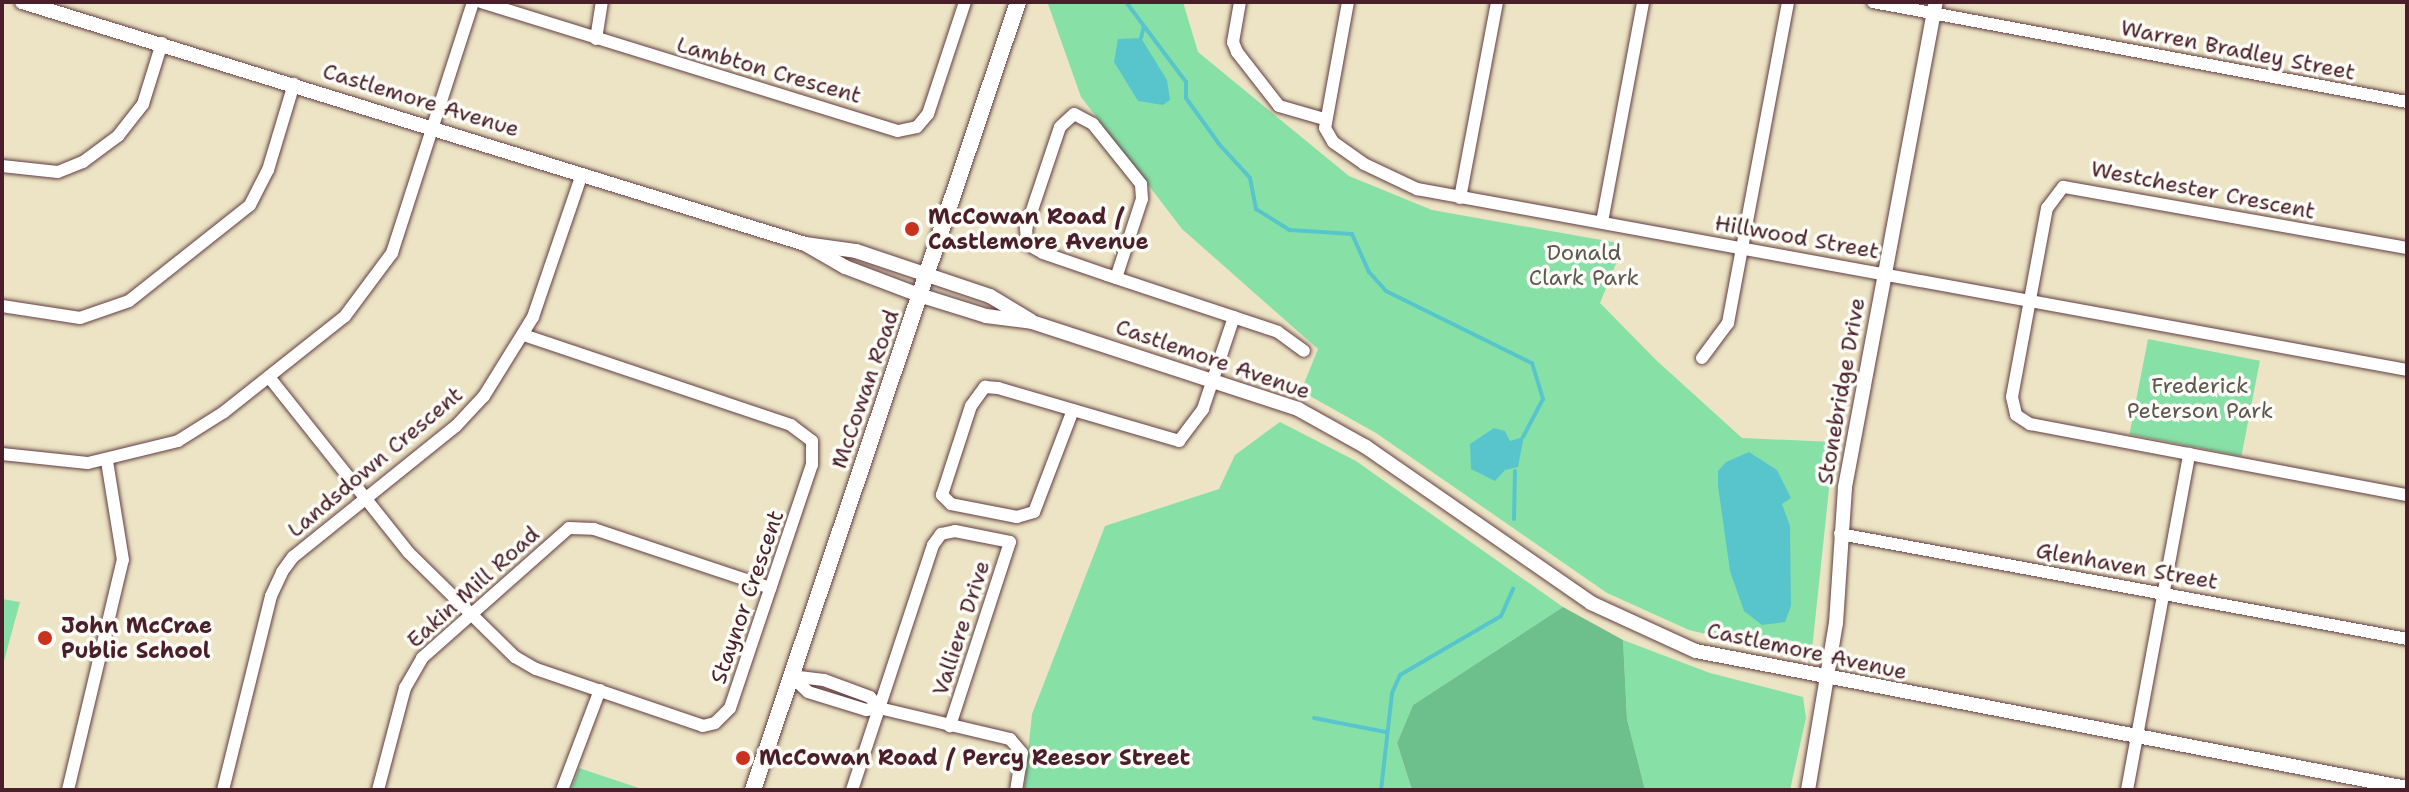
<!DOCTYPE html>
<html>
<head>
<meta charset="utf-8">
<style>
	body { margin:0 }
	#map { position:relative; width:2409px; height:792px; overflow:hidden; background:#ece4c4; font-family:"Shantell Sans",sans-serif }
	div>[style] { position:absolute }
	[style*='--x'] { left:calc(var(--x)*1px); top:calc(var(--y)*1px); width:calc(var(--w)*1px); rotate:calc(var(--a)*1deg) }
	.green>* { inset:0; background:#87e1a7; transform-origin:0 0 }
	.forest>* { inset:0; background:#6dbf8c }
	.water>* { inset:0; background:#58c5cd }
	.stream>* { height:4px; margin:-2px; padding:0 2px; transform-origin:2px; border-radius:2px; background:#58c5cd }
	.roads { filter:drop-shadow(0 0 2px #623d42) drop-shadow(0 0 2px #623d42) }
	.minor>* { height:12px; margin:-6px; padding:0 6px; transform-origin:6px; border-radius:6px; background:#fff }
	.tertiary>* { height:14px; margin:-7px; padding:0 7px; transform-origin:7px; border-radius:7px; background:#fff }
	.secondary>* { height:16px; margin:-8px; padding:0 8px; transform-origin:8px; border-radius:8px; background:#fff }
	.dots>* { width:22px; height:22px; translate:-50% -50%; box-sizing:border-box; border:4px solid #fdfcf7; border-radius:50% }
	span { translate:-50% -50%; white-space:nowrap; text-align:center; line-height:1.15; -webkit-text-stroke:7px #fdfcf7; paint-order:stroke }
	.street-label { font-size:22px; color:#4a1f2b }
	.poi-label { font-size:22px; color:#4a1f2b; font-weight:700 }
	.left { translate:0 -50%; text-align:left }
	.park-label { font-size:22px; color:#5c5950 }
	.frame { position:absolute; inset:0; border:4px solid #4a1f2b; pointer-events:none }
</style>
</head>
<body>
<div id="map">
	<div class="green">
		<i style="clip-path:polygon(1183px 2px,1198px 52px,1349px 176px,1432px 210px,1624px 244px,1600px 303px,1656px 360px,1742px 438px,1834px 442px,1811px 659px,1689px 630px,1607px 593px,1376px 433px,1301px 391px,1318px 349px,1182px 229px,1081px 97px,1048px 4px)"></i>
		<i style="left:2148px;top:339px;width:114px;height:97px;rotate:11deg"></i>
		<i style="clip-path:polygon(1280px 422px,1356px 461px,1563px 607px,1413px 705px,1397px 743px,1412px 790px,1024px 790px,1032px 714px,1105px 526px,1219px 489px,1235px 455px)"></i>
		<i style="clip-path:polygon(2px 599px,20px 602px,4px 661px,2px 660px)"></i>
		<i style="clip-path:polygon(1623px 640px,1710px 673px,1803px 697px,1806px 718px,1790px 790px,1645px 790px,1627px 719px)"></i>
		<i style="clip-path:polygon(579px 768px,645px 790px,571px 790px)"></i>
	</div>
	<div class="forest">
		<i style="clip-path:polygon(1563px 607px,1623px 640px,1627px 719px,1645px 790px,1412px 790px,1397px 743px,1413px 705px)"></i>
	</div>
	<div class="water">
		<i style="clip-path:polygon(1141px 38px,1167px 80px,1170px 100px,1163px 105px,1138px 101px,1114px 62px,1118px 39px)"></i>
		<i style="clip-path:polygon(1494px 428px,1505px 431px,1510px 441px,1523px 437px,1523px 441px,1518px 467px,1505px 470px,1495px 481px,1471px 469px,1470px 444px)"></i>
		<i style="clip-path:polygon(1749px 452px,1777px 470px,1791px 498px,1782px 504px,1790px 526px,1791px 606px,1785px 622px,1762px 625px,1744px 611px,1730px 571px,1718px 486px,1718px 471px,1726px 462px)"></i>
	</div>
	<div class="stream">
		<i style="--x:1126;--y:2;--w:100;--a:53.1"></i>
		<i style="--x:1186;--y:82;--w:16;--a:90"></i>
		<i style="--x:1186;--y:98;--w:57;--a:54.3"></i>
		<i style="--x:1219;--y:144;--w:46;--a:47.6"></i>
		<i style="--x:1250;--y:178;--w:32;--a:79"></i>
		<i style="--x:1256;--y:209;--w:40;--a:32"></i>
		<i style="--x:1290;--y:230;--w:62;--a:3.7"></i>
		<i style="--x:1352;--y:234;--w:42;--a:65.9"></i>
		<i style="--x:1369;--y:272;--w:25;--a:48"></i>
		<i style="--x:1386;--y:291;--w:163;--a:26.3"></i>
		<i style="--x:1532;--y:363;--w:38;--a:73"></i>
		<i style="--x:1543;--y:399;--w:43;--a:117.8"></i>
		<i style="--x:1141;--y:38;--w:12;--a:-76"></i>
		<i style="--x:1514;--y:519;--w:48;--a:-88.8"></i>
		<i style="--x:1314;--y:718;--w:73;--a:11"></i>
		<i style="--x:1381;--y:790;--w:98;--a:-83.5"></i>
		<i style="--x:1392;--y:693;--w:20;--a:-66"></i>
		<i style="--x:1400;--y:675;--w:117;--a:-30.3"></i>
		<i style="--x:1501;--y:616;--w:30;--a:-66"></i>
	</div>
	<div class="roads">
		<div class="minor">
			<i style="--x:481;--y:2;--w:436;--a:17.2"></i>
			<i style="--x:898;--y:131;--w:19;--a:-12"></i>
			<i style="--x:917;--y:127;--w:17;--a:-50"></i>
			<i style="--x:928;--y:114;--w:118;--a:-71.7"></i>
			<i style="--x:1240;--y:2;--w:41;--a:99.9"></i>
			<i style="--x:1233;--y:42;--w:11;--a:68"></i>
			<i style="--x:1237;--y:52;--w:68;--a:52.1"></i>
			<i style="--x:1279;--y:106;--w:47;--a:16.1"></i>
			<i style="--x:1348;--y:2;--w:128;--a:100.3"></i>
			<i style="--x:1325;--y:128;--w:16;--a:60"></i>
			<i style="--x:1333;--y:142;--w:38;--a:35"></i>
			<i style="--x:1364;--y:164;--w:59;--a:25.3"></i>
			<i style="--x:1417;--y:189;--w:1006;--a:10.36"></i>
			<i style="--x:1873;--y:2;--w:543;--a:10.61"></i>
			<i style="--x:596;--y:39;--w:37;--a:-81"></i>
			<i style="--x:2;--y:166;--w:56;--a:6.1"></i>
			<i style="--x:58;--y:172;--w:27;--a:-22"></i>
			<i style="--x:83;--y:162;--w:44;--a:-36.6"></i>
			<i style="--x:118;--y:136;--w:41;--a:-52"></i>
			<i style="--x:143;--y:104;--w:64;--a:-72.7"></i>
			<i style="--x:1460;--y:198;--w:199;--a:-79.3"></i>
			<i style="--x:1602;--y:222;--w:224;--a:-79.4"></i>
			<i style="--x:2407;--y:248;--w:349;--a:-169.9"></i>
			<i style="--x:2063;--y:187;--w:26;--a:127"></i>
			<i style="--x:2047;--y:208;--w:192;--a:100.5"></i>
			<i style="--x:2012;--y:397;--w:18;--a:77"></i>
			<i style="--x:2016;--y:415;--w:17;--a:33"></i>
			<i style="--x:2030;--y:424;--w:384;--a:10.7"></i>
			<i style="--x:1116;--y:278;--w:83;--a:-71.8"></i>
			<i style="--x:1142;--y:199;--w:15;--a:-94"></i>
			<i style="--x:1141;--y:184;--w:77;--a:-128.7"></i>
			<i style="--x:1093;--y:124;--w:21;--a:-152"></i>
			<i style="--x:1074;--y:114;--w:19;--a:137"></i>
			<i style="--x:1060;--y:127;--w:107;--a:108.6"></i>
			<i style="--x:1026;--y:228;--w:16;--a:86"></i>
			<i style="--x:1027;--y:244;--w:18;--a:29"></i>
			<i style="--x:1043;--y:253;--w:68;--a:19"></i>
			<i style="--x:1107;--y:275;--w:180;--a:18.4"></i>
			<i style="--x:1278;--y:332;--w:32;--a:36"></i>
			<i style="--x:2;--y:306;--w:79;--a:8.7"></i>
			<i style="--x:80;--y:318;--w:52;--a:-19.1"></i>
			<i style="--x:129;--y:301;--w:154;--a:-38.4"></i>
			<i style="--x:250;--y:205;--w:39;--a:-63"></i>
			<i style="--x:268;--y:170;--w:90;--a:-73.2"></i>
			<i style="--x:1702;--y:358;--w:44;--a:-53.4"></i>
			<i style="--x:1728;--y:323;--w:327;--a:-79.4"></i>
			<i style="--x:269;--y:377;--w:223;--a:51.5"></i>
			<i style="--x:408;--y:552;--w:150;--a:44.5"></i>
			<i style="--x:515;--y:657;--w:24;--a:30"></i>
			<i style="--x:536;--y:669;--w:176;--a:18.8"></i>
			<i style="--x:703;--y:726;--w:12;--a:-14"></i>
			<i style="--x:715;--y:723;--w:21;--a:-45"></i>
			<i style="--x:730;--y:708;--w:256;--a:-71.4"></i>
			<i style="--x:812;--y:465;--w:24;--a:-90"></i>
			<i style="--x:812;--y:441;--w:26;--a:-143"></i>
			<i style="--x:791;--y:425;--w:282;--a:-161.4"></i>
			<i style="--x:1073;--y:410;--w:109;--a:110.9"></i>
			<i style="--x:1034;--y:512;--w:18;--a:164"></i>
			<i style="--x:1017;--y:517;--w:67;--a:-168.9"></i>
			<i style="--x:951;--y:504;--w:13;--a:-135"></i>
			<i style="--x:942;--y:495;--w:94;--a:-72"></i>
			<i style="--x:971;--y:406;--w:24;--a:-54"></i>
			<i style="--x:985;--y:387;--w:13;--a:4"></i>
			<i style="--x:998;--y:388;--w:189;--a:16.3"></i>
			<i style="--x:1179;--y:441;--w:40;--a:-53"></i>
			<i style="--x:1203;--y:409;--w:97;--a:-71.4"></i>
			<i style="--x:2;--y:454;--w:86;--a:6"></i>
			<i style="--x:88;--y:463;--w:93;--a:-13.7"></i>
			<i style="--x:178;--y:441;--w:54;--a:-32.2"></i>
			<i style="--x:224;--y:412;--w:154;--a:-38.4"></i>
			<i style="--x:345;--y:316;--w:79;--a:-53.3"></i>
			<i style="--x:392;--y:253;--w:264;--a:-72.1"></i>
			<i style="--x:1840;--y:534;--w:577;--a:10.49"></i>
			<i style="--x:791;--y:676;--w:23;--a:43"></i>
			<i style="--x:808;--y:692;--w:61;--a:17.2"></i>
			<i style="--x:866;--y:710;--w:13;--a:-9"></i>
			<i style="--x:879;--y:708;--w:135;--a:13.3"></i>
			<i style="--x:1010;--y:739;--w:18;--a:49"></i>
			<i style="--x:1022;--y:753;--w:37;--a:99"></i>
			<i style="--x:791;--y:676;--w:33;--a:7"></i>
			<i style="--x:824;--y:680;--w:49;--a:20.3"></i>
			<i style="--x:870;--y:697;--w:14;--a:51"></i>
			<i style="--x:68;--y:790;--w:236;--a:-76.6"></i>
			<i style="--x:123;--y:560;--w:100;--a:-99.2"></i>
			<i style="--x:223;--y:790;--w:200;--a:-76.1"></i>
			<i style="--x:271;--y:596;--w:26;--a:-65"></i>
			<i style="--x:282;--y:572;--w:19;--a:-54"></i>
			<i style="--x:293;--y:557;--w:209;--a:-38.8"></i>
			<i style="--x:456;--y:426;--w:41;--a:-47"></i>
			<i style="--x:484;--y:396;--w:93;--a:-58.2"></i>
			<i style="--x:533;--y:317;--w:151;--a:-71.1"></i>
			<i style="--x:378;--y:790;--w:106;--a:-75.2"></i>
			<i style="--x:405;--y:688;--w:34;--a:-60"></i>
			<i style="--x:422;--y:658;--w:196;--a:-41.5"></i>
			<i style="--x:569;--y:528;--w:25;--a:2"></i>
			<i style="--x:594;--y:529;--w:186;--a:18.5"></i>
			<i style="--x:562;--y:790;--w:107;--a:-69.2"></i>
			<i style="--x:852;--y:790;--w:258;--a:-71.7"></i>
			<i style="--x:933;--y:545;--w:14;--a:-54"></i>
			<i style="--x:941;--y:534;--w:14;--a:-12"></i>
			<i style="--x:955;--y:531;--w:56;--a:11.3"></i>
			<i style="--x:1010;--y:542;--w:194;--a:108.1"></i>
			<i style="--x:2127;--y:790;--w:342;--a:-79.5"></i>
		</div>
		<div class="tertiary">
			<i style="--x:22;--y:2;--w:820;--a:17.17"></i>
			<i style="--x:805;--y:244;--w:51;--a:7.8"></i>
			<i style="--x:856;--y:251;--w:141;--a:18.6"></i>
			<i style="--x:990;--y:296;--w:47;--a:31"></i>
			<i style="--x:805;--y:244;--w:46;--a:29.9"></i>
			<i style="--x:845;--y:267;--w:79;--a:20.7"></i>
			<i style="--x:919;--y:295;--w:70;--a:17.4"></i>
			<i style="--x:986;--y:316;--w:46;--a:7.4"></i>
			<i style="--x:1032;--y:322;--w:280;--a:18.1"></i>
			<i style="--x:1298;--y:409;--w:78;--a:29.2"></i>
			<i style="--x:1366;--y:447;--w:274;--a:34.7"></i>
			<i style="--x:1591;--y:603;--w:115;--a:24.6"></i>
			<i style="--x:1696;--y:651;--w:724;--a:10.91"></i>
			<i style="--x:1808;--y:790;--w:169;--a:-80.5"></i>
			<i style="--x:1836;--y:623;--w:136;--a:-86.2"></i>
			<i style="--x:1845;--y:487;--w:493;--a:-79.4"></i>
		</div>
		<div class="secondary">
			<i style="--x:753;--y:790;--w:831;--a:-71.41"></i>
		</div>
	</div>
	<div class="dots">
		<i style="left:912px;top:229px;background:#c8321e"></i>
		<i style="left:45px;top:638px;background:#c8321e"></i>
		<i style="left:743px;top:758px;background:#c8321e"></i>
	</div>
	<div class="street-label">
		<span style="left:2238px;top:50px;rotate:11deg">Warren Bradley Street</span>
		<span style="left:769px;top:70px;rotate:16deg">Lambton Crescent</span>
		<span style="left:421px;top:100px;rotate:17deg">Castlemore Avenue</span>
		<span style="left:2203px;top:190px;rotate:11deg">Westchester Crescent</span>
		<span style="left:1797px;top:237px;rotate:10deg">Hillwood Street</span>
		<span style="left:1213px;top:359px;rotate:19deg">Castlemore Avenue</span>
		<span style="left:865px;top:389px;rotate:-71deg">McCowan Road</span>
		<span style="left:1841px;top:391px;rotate:-80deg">Stonebridge Drive</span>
		<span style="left:375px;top:462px;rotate:-40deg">Landsdown Crescent</span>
		<span style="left:2127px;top:566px;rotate:10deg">Glenhaven Street</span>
		<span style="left:473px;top:587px;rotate:-42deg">Eakin Mill Road</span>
		<span style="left:747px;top:597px;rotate:-71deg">Staynor Crescent</span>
		<span style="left:961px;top:628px;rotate:-72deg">Valliere Drive</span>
		<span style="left:1807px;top:651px;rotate:12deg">Castlemore Avenue</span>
	</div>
	<div class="poi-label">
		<span class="left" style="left:928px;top:229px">McCowan Road /<br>Castlemore Avenue</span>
		<span class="left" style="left:61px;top:638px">John McCrae<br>Public School</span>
		<span class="left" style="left:759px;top:758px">McCowan Road / Percy Reesor Street</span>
	</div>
	<div class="park-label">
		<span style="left:1584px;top:265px">Donald<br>Clark Park</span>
		<span style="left:2200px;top:398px">Frederick<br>Peterson Park</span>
	</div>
	<div class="frame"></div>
</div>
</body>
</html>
